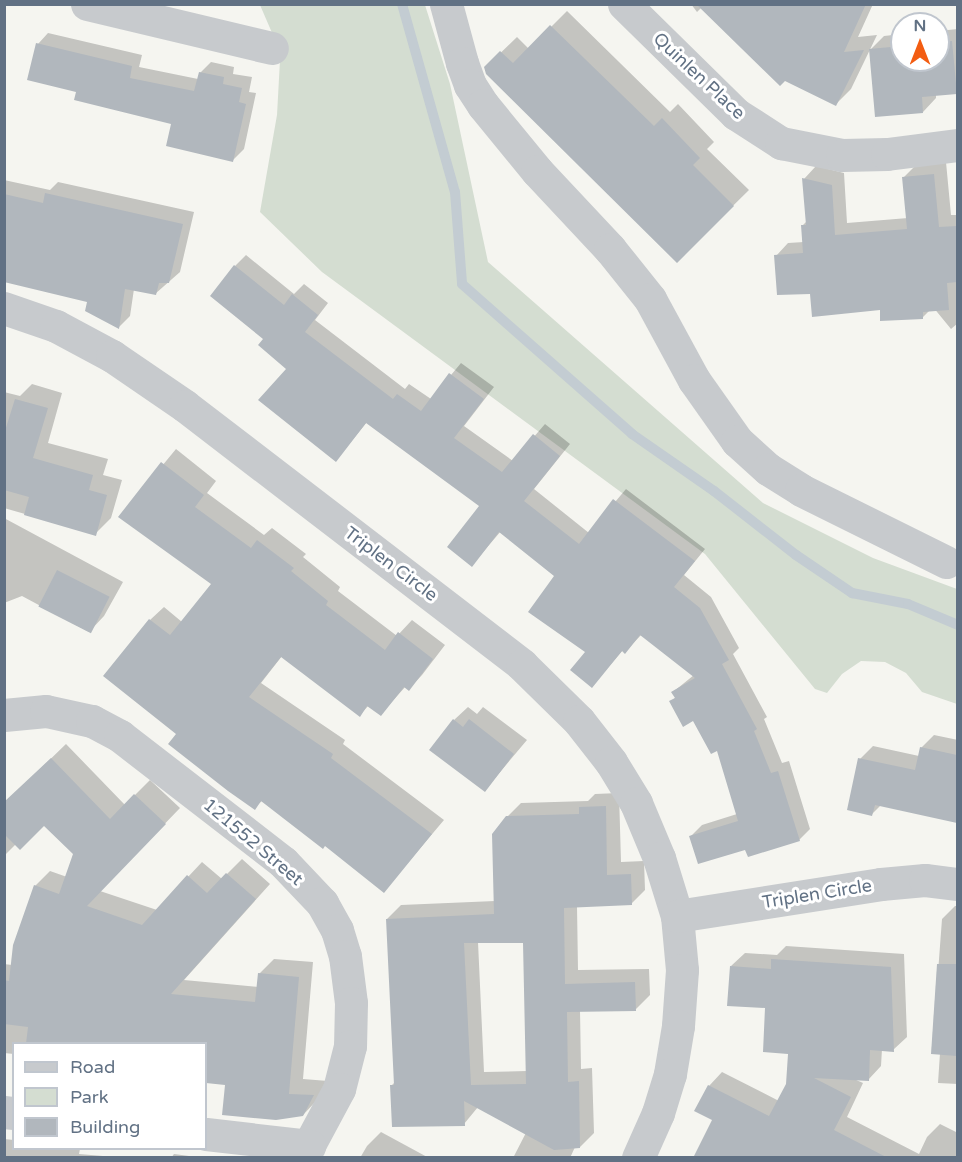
<!DOCTYPE html>
<html>
<head>
<meta charset="utf-8">
<style>
	body { margin:0 }
	#map { position:relative; width:962px; height:1162px; overflow:hidden; background:#f5f5f0; font-family:"Varela Round",sans-serif }
	div>[style] { position:absolute }
	[style*='--x'] { left:calc(var(--x)*1px); top:calc(var(--y)*1px); width:calc(var(--w)*1px); rotate:calc(var(--a)*1deg) }
	.green>* { inset:0; background:#d4ddd1 }
	.shadow>* { inset:0; background:#0003 }
	.stream>* { height:10px; margin:-5px; padding:0 5px; transform-origin:5px; border-radius:5px; background:#c3ccd2 }
	.building>* { inset:0; background:#b1b7bd; transform-origin:0 0 }
	.street>* { height:33px; margin:-16.5px; padding:0 16.5px; transform-origin:16.5px; border-radius:16.5px; background:#c7cacd }
	span { translate:-50% -50%; white-space:nowrap; text-align:center; line-height:1.15; -webkit-text-stroke:6px #fff; paint-order:stroke }
	.street-label { font-size:18px; color:#617184 }
	.frame { position:absolute; inset:0; border:6px solid #617184; pointer-events:none }
	.legend { position:absolute; left:12px; top:1042px; width:195px; height:108px; box-sizing:border-box; background:#fff; border:2px solid #c0c6ce; margin:0; padding:8px 10px; list-style:none; font-size:18px; color:#617184 }
	.legend li { display:flex; align-items:center; gap:12px; height:30px }
	.legend b { width:30px; border:2px solid #c0c6ce }
	.north { position:absolute; left:890px; top:12px; width:60px; height:60px; box-sizing:border-box; background:#fff; border:2px solid #c0c6ce; border-radius:50%; rotate:0deg; font-size:16px; font-weight:700; line-height:24px; text-align:center; color:#617184 }
	.north::after { content:''; display:block; margin:auto; width:21px; height:27px; background:#f35d12; clip-path:polygon(50% 0,100% 100%,50% 72%,0 100%) }
</style>
</head>
<body>
<div id="map">
	<div class="green">
		<i style="clip-path:polygon(260px 5px,425px 5px,450px 84px,488px 262px,763px 503px,873px 558px,957px 589px,957px 704px,922px 692px,906px 673px,885px 662px,861px 661px,842px 674px,827px 693px,815px 689px,705px 554px,322px 272px,260px 212px,277px 115px,280px 60px,279px 49px)"></i>
	</div>
	<div class="shadow">
		<i style="clip-path:polygon(691px 4px,873px 4px,858px 37px,877px 35px,851px 89px,836px 104px,702px 7px,697px 12px)"></i>
		<i style="clip-path:polygon(567px 11px,670px 112px,678px 104px,714px 142px,707px 149px,749px 190px,677px 261px,485px 68px,517px 37px,529px 49px)"></i>
		<i style="clip-path:polygon(958px 29px,958px 92px,936px 94px,936px 98px,923px 112px,871px 49px,884px 36px,902px 34px,902px 60px,938px 60px,938px 31px)"></i>
		<i style="clip-path:polygon(48px 33px,142px 55px,139px 67px,198px 79px,200px 73px,211px 62px,234px 67px,233px 74px,252px 77px,249px 92px,256px 93px,244px 149px,233px 160px,173px 123px,78px 91px,38px 44px)"></i>
		<i style="clip-path:polygon(946px 162px,951px 215px,958px 215px,958px 323px,951px 329px,933px 307px,922px 318px,812px 292px,776px 256px,788px 243px,804px 242px,803px 225px,807px 221px,804px 179px,816px 166px,844px 173px,847px 223px,908px 218px,903px 178px,916px 165px)"></i>
		<i style="clip-path:polygon(4px 180px,50px 190px,58px 182px,194px 212px,180px 272px,155px 294px,134px 289px,130px 316px,118px 328px,88px 301px,4px 277px)"></i>
		<i style="clip-path:polygon(246px 255px,294px 294px,304px 284px,328px 303px,315px 320px,405px 389px,409px 384px,431px 399px,461px 363px,494px 387px,464px 426px,513px 461px,545px 424px,570px 444px,534px 489px,589px 533px,626px 489px,705px 549px,684px 575px,711px 597px,739px 648px,733px 654px,767px 717px,764px 719px,782px 763px,789px 761px,810px 829px,799px 840px,746px 848px,691px 836px,702px 825px,737px 814px,718px 749px,694px 719px,671px 702px,676px 697px,673px 692px,694px 675px,642px 634px,625px 652px,623px 650px,592px 686px,588px 652px,556px 576px,501px 531px,472px 565px,481px 506px,367px 422px,336px 460px,261px 399px,289px 369px,265px 339px,235px 266px)"></i>
		<i style="clip-path:polygon(32px 384px,62px 393px,48px 443px,108px 459px,103px 475px,122px 480px,111px 518px,95px 534px,4px 508px,4px 392px,20px 396px)"></i>
		<i style="clip-path:polygon(176px 449px,216px 481px,207px 493px,264px 535px,272px 528px,306px 554px,303px 557px,340px 587px,338px 591px,397px 636px,412px 620px,445px 645px,422px 675px,409px 689px,406px 686px,381px 714px,369px 705px,360px 715px,282px 656px,261px 683px,345px 740px,343px 744px,444px 820px,384px 891px,326px 844px,263px 800px,254px 808px,178px 734px,150px 620px,164px 607px,182px 622px,213px 583px,120px 517px)"></i>
		<i style="clip-path:polygon(4px 518px,123px 582px,104px 616px,89px 632px,22px 596px,4px 603px)"></i>
		<i style="clip-path:polygon(468px 707px,477px 714px,483px 707px,527px 740px,485px 790px,454px 720px)"></i>
		<i style="clip-path:polygon(934px 735px,958px 740px,958px 822px,881px 805px,872px 814px,860px 759px,873px 746px,919px 756px,921px 748px)"></i>
		<i style="clip-path:polygon(66px 744px,125px 805px,150px 780px,180px 808px,100px 891px,157px 910px,202px 862px,222px 879px,242px 859px,270px 884px,184px 980px,258px 987px,259px 974px,274px 959px,313px 962px,303px 1079px,328px 1081px,318px 1099px,303px 1115px,226px 1084px,206px 1082px,206px 1044px,14px 1044px,14px 1054px,4px 1053px,4px 964px,12px 965px,35px 886px,50px 871px,67px 877px,74px 853px,67px 793px,4px 856px,4px 804px)"></i>
		<i style="clip-path:polygon(evenodd,619px 793px,621px 862px,644px 861px,645px 890px,631px 904px,577px 906px,578px 970px,649px 969px,650px 995px,636px 1009px,580px 1010px,581px 1069px,592px 1068px,594px 1133px,580px 1147px,575px 1147px,570px 1158px,513px 1158px,531px 1123px,478px 1107px,464px 1124px,392px 1085px,395px 1082px,387px 919px,401px 905px,495px 901px,507px 817px,521px 803px,588px 801px,595px 794px,619px 793px,478px 942px,524px 942px,527px 1071px,484px 1072px,478px 942px)"></i>
		<i style="clip-path:polygon(955px 906px,958px 906px,958px 1084px,938px 1083px,940px 1053px,932px 1053px,942px 919px)"></i>
		<i style="clip-path:polygon(786px 946px,904px 954px,907px 1037px,893px 1050px,882px 1049px,881px 1066px,868px 1080px,854px 1079px,863px 1083px,847px 1117px,919px 1154px,927px 1137px,940px 1124px,958px 1133px,958px 1158px,695px 1157px,714px 1119px,709px 1086px,722px 1072px,779px 1101px,787px 1084px,789px 1053px,767px 1007px,731px 966px,745px 953px,777px 955px)"></i>
		<i style="clip-path:polygon(381px 1132px,429px 1158px,360px 1158px,367px 1146px)"></i>
		<i style="clip-path:polygon(4px 1139px,14px 1140px,14px 1148px,73px 1148px,80px 1149px,79px 1154px,127px 1158px,4px 1158px)"></i>
		<i style="clip-path:polygon(174px 1154px,204px 1158px,171px 1158px)"></i>
	</div>
	<div class="stream">
		<i style="--x:402;--y:4;--w:195;--a:74.3"></i>
		<i style="--x:455;--y:192;--w:92;--a:85.6"></i>
		<i style="--x:462;--y:284;--w:227;--a:41.4"></i>
		<i style="--x:632;--y:434;--w:100;--a:34.8"></i>
		<i style="--x:714;--y:491;--w:104;--a:38"></i>
		<i style="--x:796;--y:555;--w:68;--a:34.2"></i>
		<i style="--x:852;--y:593;--w:57;--a:11.1"></i>
		<i style="--x:908;--y:604;--w:54;--a:22.8"></i>
	</div>
	<div class="building">
		<i style="clip-path:polygon(696px 4px,866px 4px,844px 52px,864px 50px,836px 106px,785px 81px,780px 86px)"></i>
		<i style="clip-path:polygon(550px 25px,654px 126px,662px 118px,700px 158px,693px 165px,734px 206px,677px 263px,486px 74px,484px 67px,500px 51px,513px 63px)"></i>
		<i style="clip-path:polygon(952px 41px,957px 94px,922px 97px,923px 113px,875px 117px,869px 49px,902px 46px,902px 60px,938px 60px,938px 42px)"></i>
		<i style="clip-path:polygon(36px 43px,132px 66px,130px 78px,194px 91px,199px 72px,224px 77px,223px 84px,242px 88px,239px 102px,246px 104px,233px 162px,166px 146px,171px 124px,74px 100px,76px 92px,27px 80px)"></i>
		<i style="clip-path:polygon(934px 174px,939px 227px,957px 226px,957px 282px,947px 283px,949px 310px,923px 312px,923px 319px,880px 321px,880px 310px,812px 317px,810px 294px,777px 295px,774px 255px,803px 253px,801px 225px,806px 225px,802px 178px,832px 185px,835px 235px,907px 229px,902px 177px)"></i>
		<i style="clip-path:polygon(45px 193px,183px 224px,169px 283px,159px 283px,156px 295px,125px 289px,119px 329px,85px 311px,87px 302px,4px 282px,4px 194px,43px 203px)"></i>
		<i style="clip-path:polygon(234px 265px,284px 305px,292px 294px,318px 315px,305px 332px,393px 399px,397px 394px,421px 411px,449px 373px,484px 399px,454px 438px,502px 472px,533px 434px,560px 456px,524px 501px,579px 544px,613px 499px,695px 561px,674px 587px,700px 608px,729px 660px,722px 664px,757px 729px,754px 731px,771px 773px,778px 771px,800px 841px,748px 857px,745px 850px,698px 864px,689px 836px,738px 821px,717px 751px,711px 754px,693px 721px,683px 727px,669px 701px,675px 698px,671px 692px,695px 678px,640px 635px,625px 654px,622px 651px,592px 688px,570px 670px,585px 652px,528px 612px,554px 576px,499px 532px,472px 567px,447px 547px,479px 506px,366px 423px,336px 462px,258px 400px,286px 369px,258px 345px,263px 339px,210px 296px)"></i>
		<i style="clip-path:polygon(15px 399px,48px 408px,33px 458px,93px 475px,89px 490px,107px 495px,96px 536px,24px 515px,29px 497px,4px 490px,4px 434px)"></i>
		<i style="clip-path:polygon(161px 462px,204px 495px,195px 507px,251px 548px,257px 540px,294px 568px,291px 571px,328px 601px,326px 605px,385px 650px,398px 632px,433px 659px,409px 691px,404px 687px,381px 716px,367px 706px,360px 717px,281px 657px,249px 697px,333px 754px,331px 758px,432px 834px,384px 893px,325px 846px,323px 849px,261px 801px,255px 810px,228px 791px,168px 744px,176px 734px,103px 676px,149px 619px,170px 635px,211px 584px,118px 517px)"></i>
		<i style="left:57px;top:570px;width:59px;height:41px;rotate:27deg"></i>
		<i style="clip-path:polygon(453px 719px,463px 727px,469px 719px,514px 754px,485px 792px,429px 750px)"></i>
		<i style="clip-path:polygon(920px 747px,957px 755px,957px 823px,875px 805px,872px 816px,847px 810px,858px 758px,915px 770px)"></i>
		<i style="clip-path:polygon(51px 758px,110px 819px,134px 794px,166px 824px,87px 906px,142px 925px,187px 875px,207px 893px,226px 873px,256px 899px,171px 994px,255px 1002px,258px 973px,299px 977px,289px 1094px,314px 1095px,303px 1116px,276px 1120px,222px 1115px,225px 1085px,206px 1083px,206px 1044px,26px 1044px,28px 1027px,4px 1024px,4px 980px,9px 981px,13px 945px,34px 885px,59px 894px,73px 854px,44px 826px,20px 850px,4px 834px,4px 802px)"></i>
		<i style="clip-path:polygon(evenodd,606px 806px,607px 875px,631px 874px,632px 905px,564px 908px,565px 984px,635px 982px,636px 1011px,567px 1012px,568px 1082px,579px 1081px,580px 1148px,554px 1150px,464px 1101px,465px 1126px,392px 1127px,390px 1085px,394px 1085px,386px 919px,494px 914px,492px 834px,506px 816px,579px 814px,579px 807px,606px 806px,464px 943px,523px 943px,526px 1084px,471px 1085px,464px 943px)"></i>
		<i style="clip-path:polygon(771px 959px,891px 967px,894px 1052px,870px 1050px,869px 1081px,814px 1078px,851px 1097px,834px 1130px,888px 1158px,693px 1158px,712px 1120px,694px 1111px,708px 1085px,769px 1116px,786px 1084px,788px 1054px,763px 1052px,765px 1008px,727px 1006px,730px 966px,771px 969px)"></i>
		<i style="clip-path:polygon(937px 964px,957px 964px,957px 1056px,931px 1054px)"></i>
	</div>
	<div class="street">
		<i style="--x:87;--y:4;--w:190;--a:13.4"></i>
		<i style="--x:446;--y:4;--w:61;--a:74.8"></i>
		<i style="--x:462;--y:63;--w:23;--a:70"></i>
		<i style="--x:470;--y:85;--w:24;--a:57"></i>
		<i style="--x:483;--y:105;--w:85;--a:50.7"></i>
		<i style="--x:537;--y:171;--w:107;--a:46.9"></i>
		<i style="--x:610;--y:249;--w:64;--a:51.3"></i>
		<i style="--x:650;--y:299;--w:92;--a:61.5"></i>
		<i style="--x:694;--y:380;--w:75;--a:54.8"></i>
		<i style="--x:737;--y:441;--w:42;--a:42.1"></i>
		<i style="--x:768;--y:469;--w:39;--a:32"></i>
		<i style="--x:801;--y:490;--w:162;--a:26.4"></i>
		<i style="--x:624;--y:4;--w:157;--a:44.5"></i>
		<i style="--x:736;--y:114;--w:54;--a:32.8"></i>
		<i style="--x:781;--y:143;--w:62;--a:11.1"></i>
		<i style="--x:842;--y:155;--w:45;--a:-1.3"></i>
		<i style="--x:887;--y:154;--w:72;--a:-7.2"></i>
		<i style="--x:4;--y:308;--w:55;--a:19.1"></i>
		<i style="--x:56;--y:326;--w:64;--a:28.2"></i>
		<i style="--x:112;--y:356;--w:88;--a:34.4"></i>
		<i style="--x:185;--y:406;--w:425;--a:37.5"></i>
		<i style="--x:522;--y:665;--w:80;--a:44.5"></i>
		<i style="--x:579;--y:721;--w:52;--a:52"></i>
		<i style="--x:611;--y:762;--w:48;--a:58.6"></i>
		<i style="--x:636;--y:803;--w:60;--a:67.3"></i>
		<i style="--x:659;--y:858;--w:61;--a:72.8"></i>
		<i style="--x:677;--y:916;--w:54;--a:84.7"></i>
		<i style="--x:682;--y:970;--w:56;--a:94.1"></i>
		<i style="--x:678;--y:1026;--w:49;--a:99.5"></i>
		<i style="--x:670;--y:1074;--w:41;--a:107.1"></i>
		<i style="--x:658;--y:1113;--w:49;--a:114"></i>
		<i style="--x:4;--y:715;--w:42;--a:-5.4"></i>
		<i style="--x:46;--y:711;--w:47;--a:12.3"></i>
		<i style="--x:92;--y:721;--w:32;--a:28"></i>
		<i style="--x:120;--y:736;--w:206;--a:37.7"></i>
		<i style="--x:283;--y:862;--w:57;--a:46.4"></i>
		<i style="--x:322;--y:903;--w:31;--a:61"></i>
		<i style="--x:337;--y:930;--w:27;--a:73"></i>
		<i style="--x:345;--y:956;--w:47;--a:82.7"></i>
		<i style="--x:351;--y:1003;--w:43;--a:91.3"></i>
		<i style="--x:350;--y:1046;--w:44;--a:104.3"></i>
		<i style="--x:339;--y:1089;--w:78;--a:118.2"></i>
		<i style="--x:677;--y:916;--w:206;--a:-8.9"></i>
		<i style="--x:881;--y:884;--w:44;--a:-5.2"></i>
		<i style="--x:925;--y:880;--w:33;--a:7"></i>
		<i style="--x:4;--y:1112;--w:10;--a:6"></i>
		<i style="--x:206;--y:1134;--w:104;--a:6.6"></i>
	</div>
	<div class="street-label">
		<span style="left:699px;top:76px;rotate:43deg">Quinlen Place</span>
		<span style="left:391px;top:564px;rotate:37deg">Triplen Circle</span>
		<span style="left:253px;top:842px;rotate:40deg">121552 Street</span>
		<span style="left:817px;top:894px;rotate:-9deg">Triplen Circle</span>
	</div>
	<div class="frame"></div>
	<ul class="legend">
	<li><b style="height:8px;background:#c7cacd"></b>Road</li>
	<li><b style="height:16px;background:#d4ddd1"></b>Park</li>
	<li><b style="height:16px;background:#b1b7bd"></b>Building</li>
	</ul>
	<div class="north">N</div>
</div>
</body>
</html>
